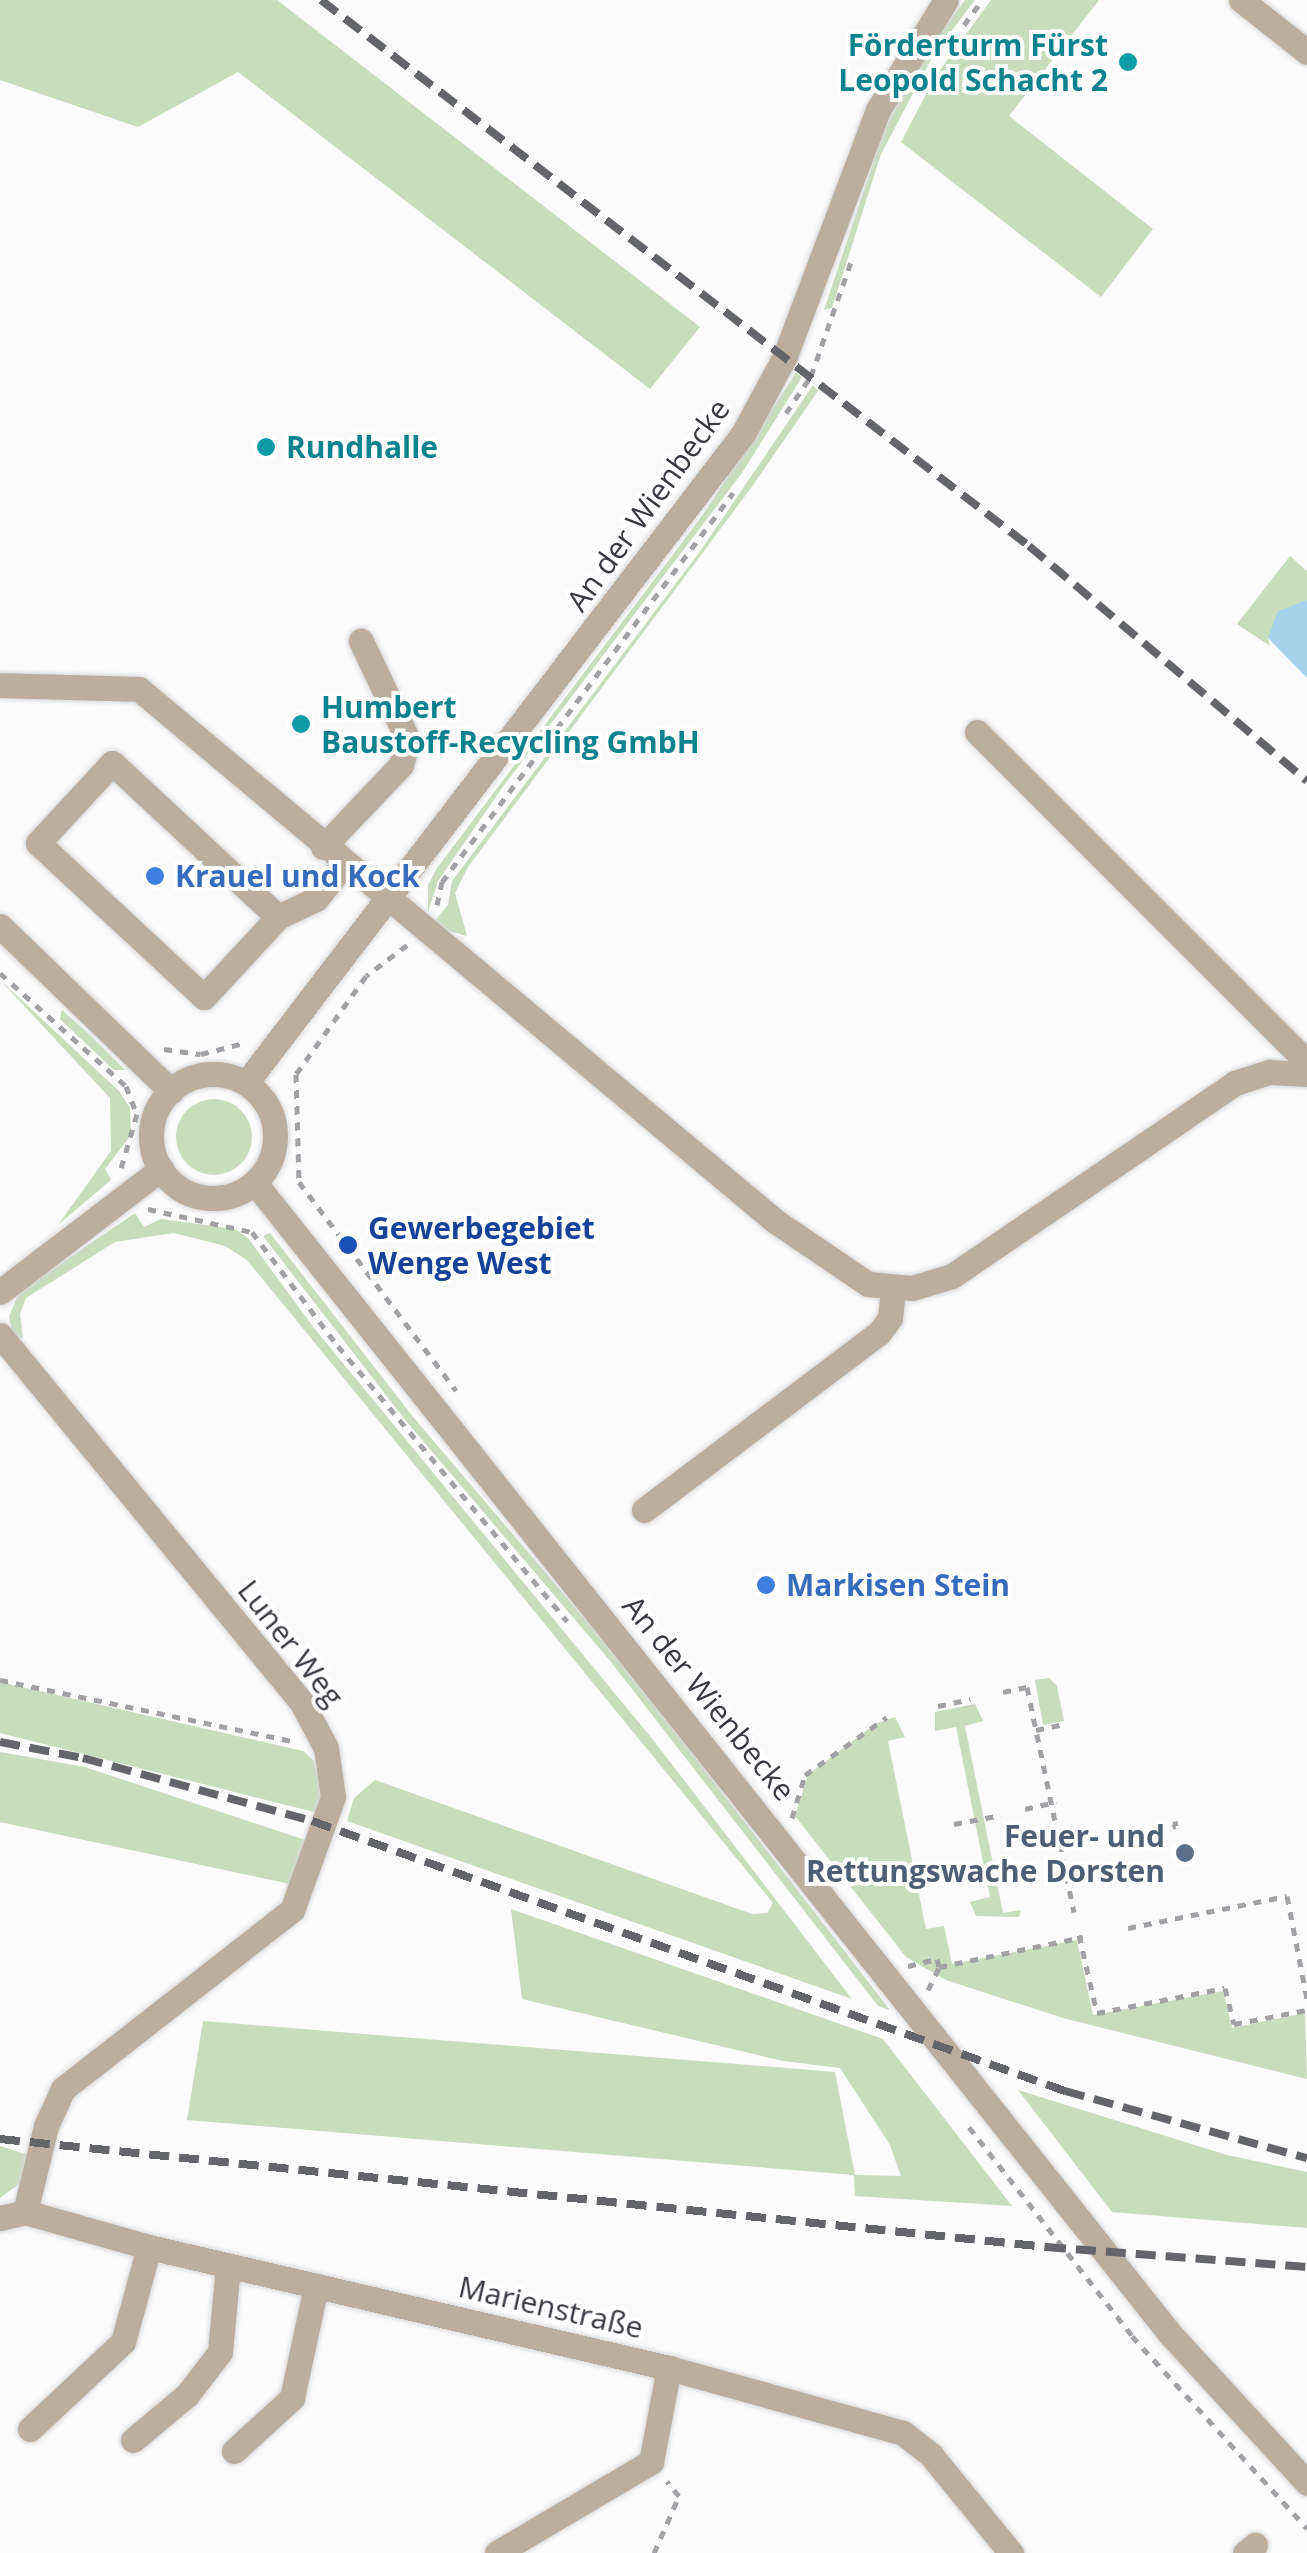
<!DOCTYPE html>
<html>
<head>
<meta charset="utf-8">
<style>
	body { margin:0 }
	#map { position:relative; width:1307px; height:2553px; overflow:hidden; background:#fbfbfb; font-family:"Open Sans",sans-serif }
	div>[style] { position:absolute }
	[style*='--x'] { left:calc(var(--x)*1px); top:calc(var(--y)*1px); width:calc(var(--w)*1px); rotate:calc(var(--a)*1deg) }
	.green>* { inset:0; background:#c7ddbb }
	.round { border-radius:50% }
	.water>* { inset:0; background:#a6d3ec }
	.path>* { height:5px; margin-top:-2.5px; transform-origin:0; background:repeating-linear-gradient(90deg,#a2a2a6 0 8px,transparent 0 16px) }
	.roads { filter:drop-shadow(0 0 2px #d8d8da) drop-shadow(0 0 2px #d8d8da) }
	.minor>* { height:25px; margin:-12.5px; padding:0 12.5px; transform-origin:12.5px; border-radius:12.5px; background:#bbae9e }
	.minor>.ring { margin:-12.5px; padding:0; box-sizing:content-box; background:none; border:25px solid #bbae9e; border-radius:50% }
	.rail>* { height:8px; margin-top:-4px; transform-origin:0; background:repeating-linear-gradient(90deg,#64646b 0 20px,transparent 0 30px) }
	.dots>* { width:28px; height:28px; translate:-50% -50%; box-sizing:border-box; border:5px solid #fff; border-radius:50% }
	span { translate:-50% -50%; white-space:nowrap; text-align:center; line-height:1.15; -webkit-text-stroke:8px #fff; paint-order:stroke }
	.culture-label { font-size:30px; color:#0d838f; font-weight:700 }
	.right { translate:-100% -50%; text-align:right }
	.left { translate:0 -50%; text-align:left }
	.street-label { font-size:30px; color:#383841 }
	.shop-label { font-size:30px; color:#366cbe; font-weight:700 }
	.transit-label { font-size:30px; color:#164399; font-weight:700 }
	.service-label { font-size:30px; color:#4e5e75; font-weight:700 }
</style>
</head>
<body>
<div id="map">
	<div class="green">
		<i style="clip-path:polygon(0 0,277px 0,700px 327px,650px 389px,238px 72px,138px 127px,0 80px)"></i>
		<i style="clip-path:polygon(965px 0,975px 0,934px 54px,881px 154px,832px 308px,824px 310px,884px 130px,925px 53px)"></i>
		<i style="clip-path:polygon(991px 0,1099px 0,1009px 116px,1153px 229px,1101px 297px,901px 142px,935px 77px)"></i>
		<i style="clip-path:polygon(796px 373px,802px 377px,742px 473px,502px 788px,438px 881px,428px 912px,428px 885px,437px 868px,702px 516px)"></i>
		<i style="clip-path:polygon(813px 385px,818px 391px,751px 488px,468px 867px,455px 893px,467px 936px,449px 931px,435px 921px,448px 905px,452px 881px,701px 550px)"></i>
		<i style="clip-path:polygon(1290px 556px,1307px 571px,1307px 600px,1268px 638px,1270px 646px,1237px 624px)"></i>
		<i style="clip-path:polygon(0 980px,119px 1091px,130px 1108px,131px 1135px,105px 1169px,111px 1180px,58px 1225px,111px 1151px,110px 1098px)"></i>
		<i style="clip-path:polygon(62px 1010px,91px 1036px,125px 1070px,114px 1070px,60px 1019px)"></i>
		<i class="round" style="left:176px;top:1099px;width:76px;height:76px"></i>
		<i style="clip-path:polygon(135px 1213px,144px 1227px,161px 1219px,235px 1229px,248px 1238px,314px 1328px,654px 1741px,852px 1999px,347px 1821px,354px 1798px,375px 1780px,752px 1914px,767px 1913px,773px 1903px,247px 1260px,225px 1246px,174px 1233px,115px 1242px,26px 1298px,20px 1314px,23px 1338px,14px 1339px,9px 1317px,19px 1292px)"></i>
		<i style="clip-path:polygon(270px 1233px,414px 1418px,619px 1659px,890px 2010px,878px 2006px,611px 1662px,406px 1421px,263px 1236px)"></i>
		<i style="clip-path:polygon(1049px 1678px,1057px 1686px,1064px 1721px,1043px 1725px,1035px 1680px)"></i>
		<i style="clip-path:polygon(0 1682px,303px 1751px,314px 1761px,324px 1802px,318px 1813px,0 1733px)"></i>
		<i style="clip-path:polygon(975px 1704px,983px 1721px,965px 1726px,1003px 1913px,1021px 1910px,1019px 1917px,976px 1916px,970px 1902px,990px 1897px,956px 1727px,935px 1731px,935px 1712px)"></i>
		<i style="clip-path:polygon(895px 1717px,905px 1737px,888px 1741px,926px 1929px,944px 1926px,952px 1964px,1077px 1940px,1093px 2015px,1223px 1991px,1232px 2028px,1305px 2013px,1307px 2079px,1063px 2018px,946px 1980px,906px 1957px,795px 1816px,808px 1775px,875px 1724px)"></i>
		<i style="clip-path:polygon(0 1752px,85px 1767px,305px 1840px,290px 1884px,0 1822px)"></i>
		<i style="clip-path:polygon(511px 1909px,883px 2039px,1012px 2206px,855px 2196px,854px 2175px,187px 2120px,203px 2021px,835px 2072px,855px 2175px,901px 2176px,890px 2145px,840px 2068px,783px 2061px,522px 1999px)"></i>
		<i style="clip-path:polygon(1018px 2090px,1227px 2155px,1307px 2172px,1307px 2228px,1112px 2212px)"></i>
		<i style="clip-path:polygon(0 2146px,28px 2155px,27px 2178px,0 2198px)"></i>
	</div>
	<div class="water">
		<i style="clip-path:polygon(1307px 600px,1307px 678px,1268px 638px,1278px 611px)"></i>
	</div>
	<div class="path">
		<i style="--x:964;--y:25;--w:31;--a:-54"></i>
		<i style="--x:786;--y:413;--w:45;--a:-56"></i>
		<i style="--x:811;--y:376;--w:124;--a:-70.7"></i>
		<i style="--x:437;--y:905;--w:24;--a:-78"></i>
		<i style="--x:442;--y:882;--w:486;--a:-53.2"></i>
		<i style="--x:407;--y:945;--w:51;--a:142.9"></i>
		<i style="--x:366;--y:976;--w:120;--a:125.5"></i>
		<i style="--x:296;--y:1074;--w:108;--a:88.4"></i>
		<i style="--x:299;--y:1182;--w:261;--a:53"></i>
		<i style="--x:0;--y:973;--w:169;--a:41.9"></i>
		<i style="--x:126;--y:1086;--w:30;--a:69"></i>
		<i style="--x:137;--y:1114;--w:56;--a:106.5"></i>
		<i style="--x:164;--y:1049;--w:37;--a:8"></i>
		<i style="--x:201;--y:1054;--w:44;--a:-14.3"></i>
		<i style="--x:148;--y:1209;--w:107;--a:12.5"></i>
		<i style="--x:252;--y:1232;--w:143;--a:53"></i>
		<i style="--x:338;--y:1346;--w:358;--a:50.2"></i>
		<i style="--x:0;--y:1680;--w:302;--a:11.8"></i>
		<i style="--x:1003;--y:1692;--w:25;--a:-12"></i>
		<i style="--x:1027;--y:1687;--w:230;--a:78.2"></i>
		<i style="--x:938;--y:1706;--w:33;--a:-12"></i>
		<i style="--x:1036;--y:1730;--w:29;--a:-12"></i>
		<i style="--x:1025;--y:1809;--w:32;--a:-13"></i>
		<i style="--x:792;--y:1818;--w:45;--a:-73.2"></i>
		<i style="--x:805;--y:1775;--w:100;--a:-35.3"></i>
		<i style="--x:954;--y:1824;--w:48;--a:-10.8"></i>
		<i style="--x:1110;--y:1840;--w:67;--a:-12"></i>
		<i style="--x:1176;--y:1826;--w:5;--a:-101"></i>
		<i style="--x:1128;--y:1928;--w:162;--a:-11.4"></i>
		<i style="--x:1287;--y:1896;--w:105;--a:79"></i>
		<i style="--x:1079;--y:1935;--w:80;--a:77"></i>
		<i style="--x:1097;--y:2013;--w:130;--a:-11.1"></i>
		<i style="--x:1225;--y:1988;--w:37;--a:76"></i>
		<i style="--x:1234;--y:2024;--w:74;--a:-10.9"></i>
		<i style="--x:908;--y:1966;--w:30;--a:-14"></i>
		<i style="--x:937;--y:1959;--w:8;--a:76"></i>
		<i style="--x:939;--y:1967;--w:147;--a:-11.8"></i>
		<i style="--x:928;--y:1990;--w:25;--a:-64"></i>
		<i style="--x:969;--y:2127;--w:265;--a:52"></i>
		<i style="--x:1132;--y:2336;--w:260;--a:47.7"></i>
		<i style="--x:654;--y:2553;--w:62;--a:-66.3"></i>
		<i style="--x:679;--y:2496;--w:19;--a:-129"></i>
	</div>
	<div class="roads">
		<div class="minor">
			<i style="--x:1241;--y:0;--w:84;--a:38.2"></i>
			<i style="--x:0;--y:685;--w:139;--a:1.6"></i>
			<i style="--x:139;--y:689;--w:829;--a:39.91"></i>
			<i style="--x:775;--y:1221;--w:112;--a:34.1"></i>
			<i style="--x:868;--y:1284;--w:44;--a:5.2"></i>
			<i style="--x:912;--y:1288;--w:42;--a:-16.7"></i>
			<i style="--x:952;--y:1276;--w:343;--a:-34.3"></i>
			<i style="--x:1235;--y:1083;--w:36;--a:-18"></i>
			<i style="--x:1269;--y:1072;--w:38;--a:3"></i>
			<i style="--x:977;--y:732;--w:467;--a:45"></i>
			<i style="--x:323;--y:847;--w:113;--a:-46.4"></i>
			<i style="--x:401;--y:765;--w:26;--a:-74"></i>
			<i style="--x:408;--y:740;--w:110;--a:-115.4"></i>
			<i style="--x:278;--y:917;--w:226;--a:-137.1"></i>
			<i style="--x:112;--y:763;--w:109;--a:132.8"></i>
			<i style="--x:38;--y:843;--w:226;--a:42.9"></i>
			<i style="--x:204;--y:997;--w:109;--a:-47.2"></i>
			<i style="--x:278;--y:917;--w:42;--a:-25.3"></i>
			<i style="--x:316;--y:899;--w:43;--a:-51.5"></i>
			<i style="--x:0;--y:926;--w:238;--a:44"></i>
			<i class="ring" style="left:151px;top:1074px;width:99px;height:99px"></i>
			<i style="--x:246;--y:1083;--w:817;--a:-52.56"></i>
			<i style="--x:743;--y:434;--w:89;--a:-61.7"></i>
			<i style="--x:785;--y:356;--w:263;--a:-69.3"></i>
			<i style="--x:878;--y:110;--w:129;--a:-58.3"></i>
			<i style="--x:255;--y:1183;--w:1472;--a:51.51"></i>
			<i style="--x:1171;--y:2335;--w:201;--a:47.4"></i>
			<i style="--x:0;--y:1292;--w:203;--a:-37.4"></i>
			<i style="--x:0;--y:1335;--w:476;--a:50.6"></i>
			<i style="--x:302;--y:1703;--w:51;--a:61.9"></i>
			<i style="--x:326;--y:1748;--w:49;--a:81.9"></i>
			<i style="--x:333;--y:1797;--w:120;--a:109.9"></i>
			<i style="--x:292;--y:1910;--w:291;--a:142"></i>
			<i style="--x:63;--y:2089;--w:41;--a:114.7"></i>
			<i style="--x:46;--y:2126;--w:89;--a:103.7"></i>
			<i style="--x:644;--y:1510;--w:294;--a:-37"></i>
			<i style="--x:879;--y:1333;--w:19;--a:-54"></i>
			<i style="--x:890;--y:1318;--w:29;--a:-84"></i>
			<i style="--x:0;--y:2218;--w:26;--a:-13"></i>
			<i style="--x:25;--y:2212;--w:129;--a:15.8"></i>
			<i style="--x:149;--y:2247;--w:534;--a:13.1"></i>
			<i style="--x:669;--y:2368;--w:243;--a:15.5"></i>
			<i style="--x:903;--y:2433;--w:36;--a:38"></i>
			<i style="--x:931;--y:2455;--w:127;--a:50.8"></i>
			<i style="--x:30;--y:2429;--w:127;--a:-43.1"></i>
			<i style="--x:123;--y:2342;--w:98;--a:-74.7"></i>
			<i style="--x:133;--y:2440;--w:70;--a:-39.8"></i>
			<i style="--x:187;--y:2395;--w:54;--a:-52.5"></i>
			<i style="--x:220;--y:2352;--w:87;--a:-84.7"></i>
			<i style="--x:234;--y:2451;--w:79;--a:-42.4"></i>
			<i style="--x:292;--y:2398;--w:115;--a:-77.9"></i>
			<i style="--x:497;--y:2553;--w:179;--a:-30.6"></i>
			<i style="--x:651;--y:2462;--w:96;--a:-79.2"></i>
			<i style="--x:1245;--y:2553;--w:13;--a:-39"></i>
		</div>
	</div>
	<div class="rail">
		<i style="--x:321;--y:0;--w:894;--a:37.64"></i>
		<i style="--x:1029;--y:546;--w:364;--a:40.2"></i>
		<i style="--x:0;--y:1742;--w:85;--a:10.9"></i>
		<i style="--x:83;--y:1758;--w:238;--a:15.4"></i>
		<i style="--x:312;--y:1821;--w:800;--a:19.73"></i>
		<i style="--x:1065;--y:2091;--w:251;--a:15.5"></i>
		<i style="--x:0;--y:2139;--w:1052;--a:5.89"></i>
		<i style="--x:1046;--y:2247;--w:262;--a:4.4"></i>
	</div>
	<div class="dots">
		<i style="left:1128px;top:62px;background:#0f9aa8"></i>
		<i style="left:266px;top:447px;background:#0f9aa8"></i>
		<i style="left:301px;top:724px;background:#0f9aa8"></i>
		<i style="left:155px;top:876px;background:#3f7fe0"></i>
		<i style="left:348px;top:1245px;background:#1a4fb4"></i>
		<i style="left:766px;top:1585px;background:#3f7fe0"></i>
		<i style="left:1185px;top:1853px;background:#5c6f8a"></i>
	</div>
	<div class="culture-label">
		<span class="right" style="left:1108px;top:62px">Förderturm Fürst<br>Leopold Schacht 2</span>
		<span class="left" style="left:286px;top:447px">Rundhalle</span>
		<span class="left" style="left:321px;top:724px">Humbert<br>Baustoff-Recycling GmbH</span>
	</div>
	<div class="street-label">
		<span style="left:648px;top:505px;rotate:-54deg">An der Wienbecke</span>
		<span style="left:291px;top:1643px;rotate:52deg">Luner Weg</span>
		<span style="left:709px;top:1698px;rotate:51deg">An der Wienbecke</span>
		<span style="left:551px;top:2307px;rotate:13deg">Marienstraße</span>
	</div>
	<div class="shop-label">
		<span class="left" style="left:175px;top:876px">Krauel und Kock</span>
		<span class="left" style="left:786px;top:1585px">Markisen Stein</span>
	</div>
	<div class="transit-label">
		<span class="left" style="left:368px;top:1245px">Gewerbegebiet<br>Wenge West</span>
	</div>
	<div class="service-label">
		<span class="right" style="left:1165px;top:1853px">Feuer- und<br>Rettungswache Dorsten</span>
	</div>
</div>
</body>
</html>
